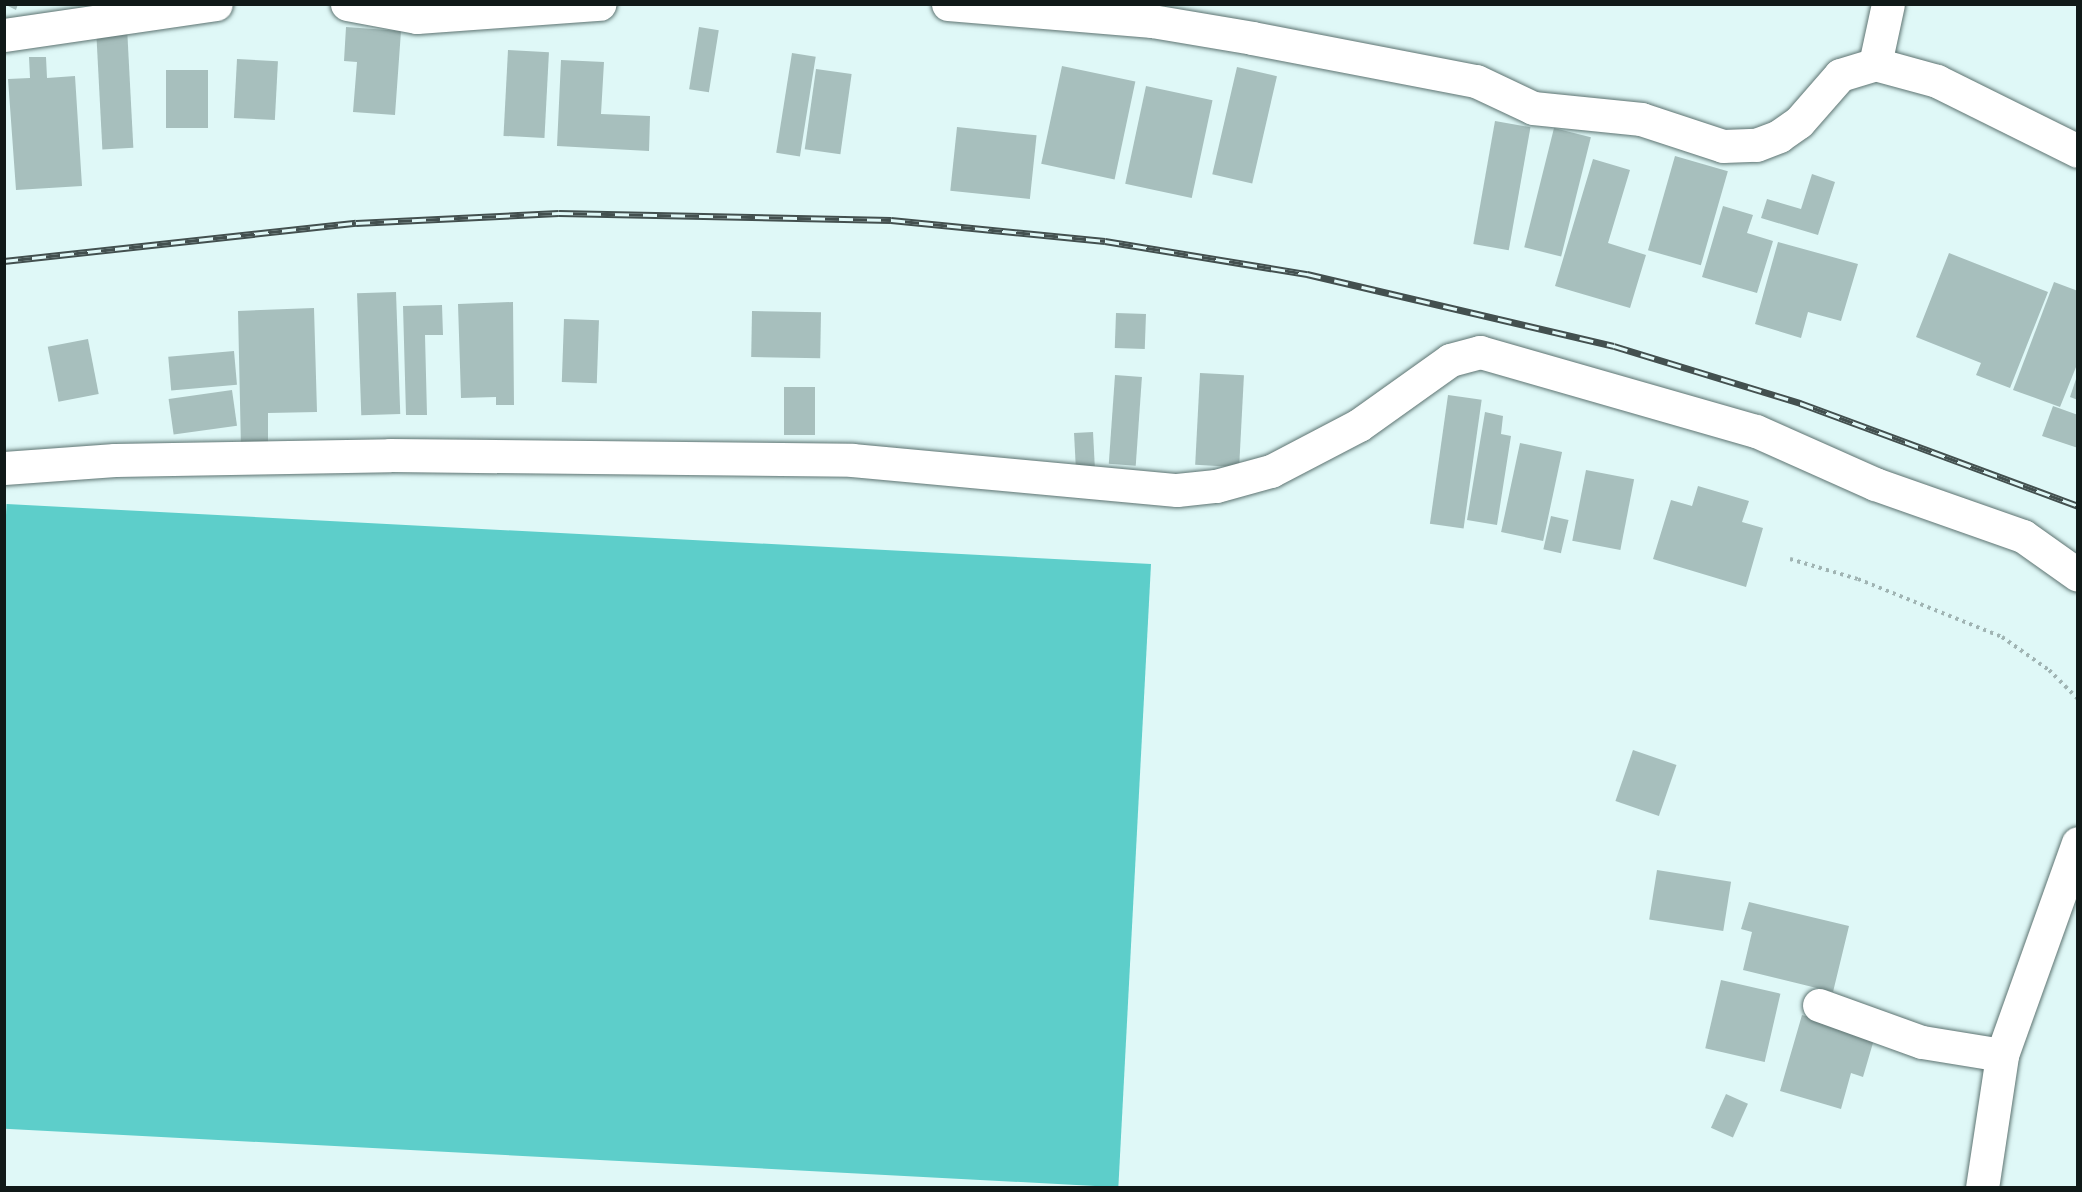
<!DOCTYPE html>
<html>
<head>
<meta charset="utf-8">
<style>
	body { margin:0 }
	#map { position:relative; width:2082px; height:1192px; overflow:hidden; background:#dff8f7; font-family:Lato,sans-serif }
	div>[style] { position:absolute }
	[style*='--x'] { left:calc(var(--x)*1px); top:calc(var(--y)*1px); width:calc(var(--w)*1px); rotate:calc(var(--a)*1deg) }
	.water>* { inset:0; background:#5dceca; transform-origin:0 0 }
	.building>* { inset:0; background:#a7bfbd; transform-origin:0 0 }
	.path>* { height:4px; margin-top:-2px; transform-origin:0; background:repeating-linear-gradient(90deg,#a0b4b3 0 3px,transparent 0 7.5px) }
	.roads { filter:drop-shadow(0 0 2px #5d7371) drop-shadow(0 0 2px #5d7371) }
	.minor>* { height:33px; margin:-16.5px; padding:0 16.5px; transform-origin:16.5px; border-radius:16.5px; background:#fff }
	.rail>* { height:7px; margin-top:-3.5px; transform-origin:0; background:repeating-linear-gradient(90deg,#dff8f7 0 14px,#43504f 0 28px); box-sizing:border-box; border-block:2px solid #43504f }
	span { translate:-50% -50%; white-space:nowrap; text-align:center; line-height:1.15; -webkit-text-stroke:4.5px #dff8f7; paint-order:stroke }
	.frame { position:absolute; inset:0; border:6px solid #101918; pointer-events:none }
</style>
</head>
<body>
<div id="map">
	<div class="water">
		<i style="left:1151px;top:564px;width:624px;height:1146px;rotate:93deg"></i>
	</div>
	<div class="building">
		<i style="clip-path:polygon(4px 4px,18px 4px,16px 10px)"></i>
		<i style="left:127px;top:27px;width:121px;height:31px;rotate:87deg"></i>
		<i style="clip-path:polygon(346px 27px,401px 31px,395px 115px,353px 112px,357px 62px,344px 61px)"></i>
		<i style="left:699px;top:27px;width:20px;height:63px;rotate:9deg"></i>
		<i style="left:508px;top:50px;width:41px;height:86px;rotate:3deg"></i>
		<i style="left:792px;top:53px;width:24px;height:101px;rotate:9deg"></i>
		<i style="clip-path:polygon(29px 57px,46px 57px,47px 78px,75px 76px,82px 186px,16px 190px,8px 79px,30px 78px)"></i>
		<i style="left:237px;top:59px;width:41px;height:59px;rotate:3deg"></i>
		<i style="clip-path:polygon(561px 60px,604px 62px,601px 114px,650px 116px,649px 151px,557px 146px)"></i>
		<i style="left:1062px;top:66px;width:75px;height:100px;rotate:12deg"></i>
		<i style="left:1237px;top:67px;width:41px;height:110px;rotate:13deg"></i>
		<i style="left:816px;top:69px;width:36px;height:81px;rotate:8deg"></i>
		<i style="left:166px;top:70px;width:42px;height:58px"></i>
		<i style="left:1146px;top:86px;width:68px;height:100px;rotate:12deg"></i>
		<i style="left:1495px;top:121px;width:36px;height:125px;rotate:10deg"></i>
		<i style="left:957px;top:127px;width:80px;height:64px;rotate:6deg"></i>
		<i style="left:1554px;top:128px;width:38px;height:123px;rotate:14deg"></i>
		<i style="left:1675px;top:156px;width:55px;height:98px;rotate:16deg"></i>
		<i style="clip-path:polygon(1593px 159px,1630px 170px,1608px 243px,1646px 255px,1630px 308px,1555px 286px)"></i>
		<i style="clip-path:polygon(1812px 174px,1835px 182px,1818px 235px,1761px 218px,1767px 199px,1801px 209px)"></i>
		<i style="clip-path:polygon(1723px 206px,1753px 215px,1747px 233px,1773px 241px,1757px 293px,1702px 277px)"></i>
		<i style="clip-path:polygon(1778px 242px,1858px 264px,1841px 321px,1808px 312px,1801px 338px,1755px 324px)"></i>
		<i style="clip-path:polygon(1949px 253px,2048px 292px,2010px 388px,1976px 375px,1981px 363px,1916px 337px)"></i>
		<i style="clip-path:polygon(2054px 282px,2078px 291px,2078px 362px,2060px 407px,2013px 390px)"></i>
		<i style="left:396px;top:292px;width:122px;height:39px;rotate:88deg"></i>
		<i style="clip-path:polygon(513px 302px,514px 405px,496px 405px,496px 397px,461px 398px,458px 304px)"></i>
		<i style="clip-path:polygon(442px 305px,443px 335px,425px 335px,427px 415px,406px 415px,403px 306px)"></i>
		<i style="clip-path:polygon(314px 308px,317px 412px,268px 413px,268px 448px,241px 449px,238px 311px)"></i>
		<i style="left:752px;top:311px;width:69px;height:46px;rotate:1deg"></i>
		<i style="left:1116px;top:313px;width:30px;height:35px;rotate:2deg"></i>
		<i style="left:564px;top:319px;width:35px;height:63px;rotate:2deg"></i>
		<i style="left:88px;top:339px;width:56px;height:41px;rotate:79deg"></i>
		<i style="left:234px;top:351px;width:34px;height:66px;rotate:85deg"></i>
		<i style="left:1200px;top:373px;width:44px;height:92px;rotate:3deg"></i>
		<i style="left:1115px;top:375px;width:27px;height:89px;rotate:4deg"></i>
		<i style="clip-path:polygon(2077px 376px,2078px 376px,2078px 400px,2070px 397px)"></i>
		<i style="left:784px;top:387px;width:31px;height:48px"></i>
		<i style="left:232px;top:390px;width:36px;height:64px;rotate:82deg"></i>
		<i style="left:1448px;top:395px;width:34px;height:130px;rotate:8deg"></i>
		<i style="clip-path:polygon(2053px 406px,2078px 415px,2078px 448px,2042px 436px)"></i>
		<i style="clip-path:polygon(1485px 412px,1503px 416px,1501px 434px,1511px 436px,1497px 525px,1467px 520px)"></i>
		<i style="left:1093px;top:432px;width:35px;height:19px;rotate:87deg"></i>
		<i style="left:1520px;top:443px;width:43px;height:91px;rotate:12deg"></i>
		<i style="left:1586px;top:470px;width:49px;height:72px;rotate:11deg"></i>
		<i style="clip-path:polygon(1698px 486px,1749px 501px,1742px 522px,1763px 528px,1746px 587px,1653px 559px,1671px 500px,1692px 506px)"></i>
		<i style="left:1551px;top:516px;width:18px;height:34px;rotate:13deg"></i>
		<i style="left:1633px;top:750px;width:46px;height:54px;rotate:19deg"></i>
		<i style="left:1657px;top:870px;width:75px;height:50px;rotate:9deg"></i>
		<i style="clip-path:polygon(1749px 902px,1849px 926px,1833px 992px,1743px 970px,1752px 932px,1741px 929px)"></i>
		<i style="left:1721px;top:980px;width:61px;height:70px;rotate:13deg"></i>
		<i style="clip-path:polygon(1802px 1015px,1875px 1036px,1863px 1077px,1851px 1073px,1841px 1109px,1780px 1091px)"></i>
		<i style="left:1726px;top:1094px;width:24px;height:37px;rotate:24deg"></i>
	</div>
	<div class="path">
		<i style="--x:1790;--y:559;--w:71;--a:16.4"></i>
		<i style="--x:1858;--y:579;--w:155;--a:21.9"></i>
		<i style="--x:2002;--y:637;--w:57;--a:35.1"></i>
		<i style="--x:2049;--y:670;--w:41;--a:45"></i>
	</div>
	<div class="roads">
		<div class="minor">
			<i style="--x:347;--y:4;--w:71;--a:10.5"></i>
			<i style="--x:417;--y:17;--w:183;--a:-4.1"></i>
			<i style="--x:948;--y:4;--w:205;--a:4.8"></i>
			<i style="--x:1152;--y:21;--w:101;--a:9.6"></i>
			<i style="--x:1252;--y:38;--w:228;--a:10.9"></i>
			<i style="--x:1476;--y:81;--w:63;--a:25.3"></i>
			<i style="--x:1533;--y:108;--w:109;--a:5.8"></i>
			<i style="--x:1641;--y:119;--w:86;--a:18.2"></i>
			<i style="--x:1723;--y:146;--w:33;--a:-2"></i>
			<i style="--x:1756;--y:145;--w:25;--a:-21"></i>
			<i style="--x:1779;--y:136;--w:24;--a:-35"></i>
			<i style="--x:1799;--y:122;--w:62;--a:-48.9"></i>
			<i style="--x:1840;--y:75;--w:37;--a:-17"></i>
			<i style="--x:1875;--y:64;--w:61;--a:-77.8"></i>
			<i style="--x:4;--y:35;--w:214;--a:-8.3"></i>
			<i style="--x:1875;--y:64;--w:64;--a:15.3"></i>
			<i style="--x:1937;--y:81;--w:157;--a:26.4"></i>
			<i style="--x:4;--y:468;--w:111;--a:-4.1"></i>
			<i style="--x:115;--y:460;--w:275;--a:-1"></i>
			<i style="--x:390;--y:455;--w:462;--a:0.6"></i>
			<i style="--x:852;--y:460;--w:326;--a:5.3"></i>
			<i style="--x:1177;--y:490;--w:39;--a:-6"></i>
			<i style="--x:1216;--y:486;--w:57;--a:-15.3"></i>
			<i style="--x:1271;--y:471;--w:99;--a:-27.6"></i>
			<i style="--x:1359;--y:425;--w:112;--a:-35.5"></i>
			<i style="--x:1450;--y:360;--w:31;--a:-15"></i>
			<i style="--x:1480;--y:352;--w:287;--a:16"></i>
			<i style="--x:1756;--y:431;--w:130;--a:24"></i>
			<i style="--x:1875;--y:484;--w:157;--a:19.4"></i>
			<i style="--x:2023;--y:536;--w:67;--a:35.3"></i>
			<i style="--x:1819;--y:1005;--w:109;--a:19.8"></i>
			<i style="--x:1922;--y:1042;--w:81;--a:9.2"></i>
			<i style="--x:1982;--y:1188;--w:134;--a:-81.4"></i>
			<i style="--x:2002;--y:1055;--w:225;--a:-70.3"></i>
		</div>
	</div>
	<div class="rail">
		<i style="--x:4;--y:261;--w:354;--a:-6.2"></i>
		<i style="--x:356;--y:223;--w:203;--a:-2.8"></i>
		<i style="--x:559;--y:213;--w:332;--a:1.2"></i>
		<i style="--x:891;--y:220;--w:215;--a:5.6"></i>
		<i style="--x:1105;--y:241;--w:205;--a:9.3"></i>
		<i style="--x:1307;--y:274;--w:315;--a:13.2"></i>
		<i style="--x:1614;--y:346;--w:195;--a:17"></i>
		<i style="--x:1800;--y:403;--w:296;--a:20.3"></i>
	</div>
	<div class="frame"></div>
</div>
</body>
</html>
